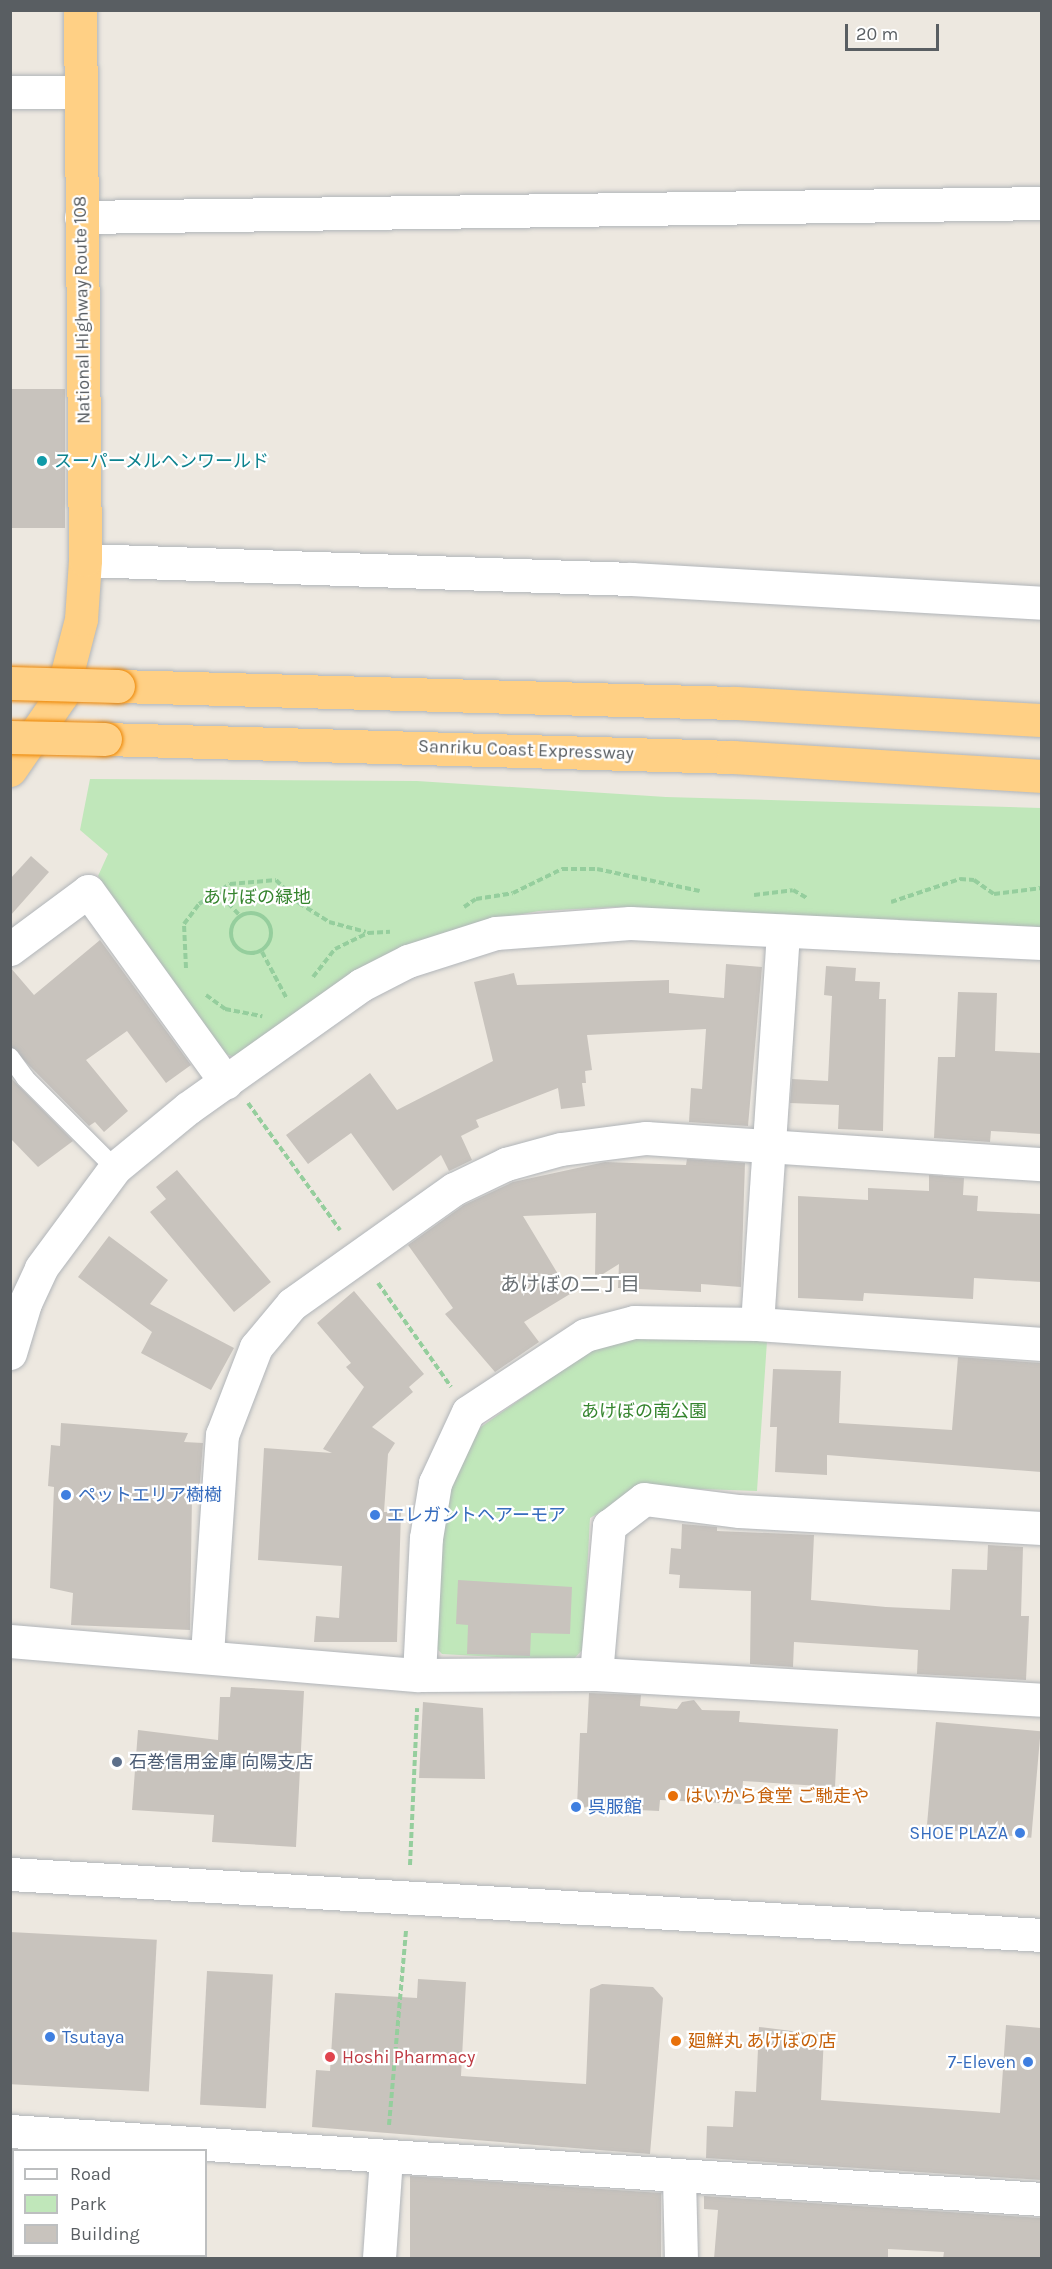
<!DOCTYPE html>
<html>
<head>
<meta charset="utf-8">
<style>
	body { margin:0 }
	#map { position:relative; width:1052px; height:2269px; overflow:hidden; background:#ede8e0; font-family:Karla,"Noto Sans JP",sans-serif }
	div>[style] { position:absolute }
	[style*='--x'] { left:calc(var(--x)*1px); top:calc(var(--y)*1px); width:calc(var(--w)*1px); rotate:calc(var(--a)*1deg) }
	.green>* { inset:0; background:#c0e7ba }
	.building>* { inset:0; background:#c8c3bd; transform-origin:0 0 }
	.path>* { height:4px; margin-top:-2px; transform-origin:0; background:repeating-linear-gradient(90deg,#95ce9d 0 6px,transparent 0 9px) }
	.path>.ring { margin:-2px; padding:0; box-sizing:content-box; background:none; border:4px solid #95ce9d; border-radius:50% }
	.roads { filter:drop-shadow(0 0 2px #b1b5b9) drop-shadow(0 0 2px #b1b5b9) }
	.lane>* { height:18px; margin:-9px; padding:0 9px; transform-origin:9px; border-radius:9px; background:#fff }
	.street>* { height:33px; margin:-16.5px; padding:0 16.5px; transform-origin:16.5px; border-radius:16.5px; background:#fff }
	.secondary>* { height:33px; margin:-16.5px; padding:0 16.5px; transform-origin:16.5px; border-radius:16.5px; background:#fff }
	.highway>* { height:33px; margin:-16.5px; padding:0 16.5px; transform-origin:16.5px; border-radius:16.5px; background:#ffd085 }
	.bridges { filter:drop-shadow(0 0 2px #ed8500) drop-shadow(0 0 2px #ed8500) }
	.highway-bridge>* { height:33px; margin:-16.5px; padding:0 16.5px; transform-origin:16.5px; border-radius:16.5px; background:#ffd085 }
	.dots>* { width:16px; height:16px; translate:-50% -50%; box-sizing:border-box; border:3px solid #fff; border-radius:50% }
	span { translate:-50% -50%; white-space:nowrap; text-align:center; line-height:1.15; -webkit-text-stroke:4.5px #fff; paint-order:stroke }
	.street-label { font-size:18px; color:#595e62 }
	.culture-label { font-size:18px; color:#0d838f }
	.left { translate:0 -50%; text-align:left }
	.park-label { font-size:18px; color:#35842e }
	.shop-label { font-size:18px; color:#366cbe }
	.right { translate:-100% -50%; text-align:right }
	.service-label { font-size:18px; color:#4e5e75 }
	.food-label { font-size:18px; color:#c56008 }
	.health-label { font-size:18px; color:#be3a42 }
	.neighbourhood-label { font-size:20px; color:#6a7074 }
	.frame { position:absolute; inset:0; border:12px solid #595e62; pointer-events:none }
	.legend { position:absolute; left:12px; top:2149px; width:195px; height:108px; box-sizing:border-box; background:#fff; border:2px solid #bdbfc0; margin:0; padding:8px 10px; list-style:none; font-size:18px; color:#595e62 }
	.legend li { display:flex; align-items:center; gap:12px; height:30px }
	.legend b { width:30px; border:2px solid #bdbfc0 }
	.scale { position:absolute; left:845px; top:24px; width:94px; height:27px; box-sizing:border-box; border:3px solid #595e62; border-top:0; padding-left:8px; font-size:18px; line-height:21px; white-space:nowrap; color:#595e62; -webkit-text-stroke:4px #fff; paint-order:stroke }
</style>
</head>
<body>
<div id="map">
	<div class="green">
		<i style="clip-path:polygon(90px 779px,417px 781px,666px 797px,1041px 808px,1041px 927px,614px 907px,539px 911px,488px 920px,237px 1058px,226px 1054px,98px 876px,108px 854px,80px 830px)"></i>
		<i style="clip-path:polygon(631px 1334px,767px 1341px,757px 1491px,645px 1487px,590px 1518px,583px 1649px,572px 1661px,442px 1654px,431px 1642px,443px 1488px,478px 1429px,589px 1351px)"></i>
	</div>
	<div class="building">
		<i style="left:65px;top:389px;width:139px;height:55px;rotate:90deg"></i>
		<i style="clip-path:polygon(31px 856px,49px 872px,10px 916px,10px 879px)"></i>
		<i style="clip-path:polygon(100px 940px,191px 1065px,166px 1083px,127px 1031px,86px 1060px,128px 1111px,104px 1132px,95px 1122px,89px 1126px,10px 1046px,10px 967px,34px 995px)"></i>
		<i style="clip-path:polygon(726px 964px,762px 967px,748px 1126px,689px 1122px,691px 1088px,702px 1089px,706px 1029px,587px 1035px,592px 1070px,585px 1071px,586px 1083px,582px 1083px,585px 1106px,561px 1109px,558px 1088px,476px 1120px,479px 1127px,461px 1136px,472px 1160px,449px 1171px,441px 1155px,393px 1191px,351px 1133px,308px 1164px,286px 1135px,370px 1073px,397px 1110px,493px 1061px,474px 982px,514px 973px,517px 985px,669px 980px,669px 993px,724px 998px)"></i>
		<i style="clip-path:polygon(826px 966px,856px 968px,855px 981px,880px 982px,879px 999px,886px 999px,883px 1131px,838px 1129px,839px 1105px,790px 1103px,792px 1079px,828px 1081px,832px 996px,824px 995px)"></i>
		<i style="clip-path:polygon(958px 992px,997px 993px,995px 1051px,1041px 1053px,1041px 1134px,991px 1131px,990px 1142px,934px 1138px,938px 1057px,955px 1057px)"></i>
		<i style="clip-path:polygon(10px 1077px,73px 1141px,38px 1167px,10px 1138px)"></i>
		<i style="clip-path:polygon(687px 1159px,745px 1163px,741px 1287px,701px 1284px,701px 1292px,618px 1288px,619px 1264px,595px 1279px,596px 1213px,523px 1216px,570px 1294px,524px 1322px,539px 1342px,495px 1372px,445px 1314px,453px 1308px,408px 1245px,464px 1205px,513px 1182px,605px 1162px,686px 1165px)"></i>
		<i style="clip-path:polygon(177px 1170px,271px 1282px,234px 1312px,150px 1212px,166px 1199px,156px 1187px)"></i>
		<i style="clip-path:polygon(929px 1175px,964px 1178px,963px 1195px,978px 1196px,977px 1211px,1041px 1214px,1041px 1282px,974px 1278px,973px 1299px,864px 1293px,863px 1301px,798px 1298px,798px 1196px,868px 1200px,868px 1188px,929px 1191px)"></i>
		<i style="clip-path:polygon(109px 1236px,168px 1280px,150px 1304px,234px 1348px,211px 1390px,141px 1353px,152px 1332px,78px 1277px)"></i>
		<i style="clip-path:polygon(354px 1291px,424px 1374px,409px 1387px,413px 1392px,372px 1427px,395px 1443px,388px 1454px,384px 1512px,401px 1512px,397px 1642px,314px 1642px,316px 1616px,339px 1618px,342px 1566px,258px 1560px,264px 1448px,332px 1453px,323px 1449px,364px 1387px,346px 1367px,351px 1363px,317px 1323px)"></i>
		<i style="clip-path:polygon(958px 1357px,1041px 1363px,1041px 1472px,827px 1455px,827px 1475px,775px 1472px,777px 1427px,770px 1427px,773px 1369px,841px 1371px,839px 1423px,952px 1430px)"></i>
		<i style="clip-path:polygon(61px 1423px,188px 1433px,184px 1442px,203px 1443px,199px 1495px,192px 1495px,190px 1630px,71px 1625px,73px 1593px,50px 1588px,54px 1487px,48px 1486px,51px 1445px,60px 1446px)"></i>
		<i style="clip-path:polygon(682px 1524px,717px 1527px,717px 1531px,814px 1535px,811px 1600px,886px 1607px,950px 1610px,952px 1569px,987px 1570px,988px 1545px,1023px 1547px,1021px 1616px,1029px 1616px,1026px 1680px,917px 1674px,918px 1650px,794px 1642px,793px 1667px,750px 1664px,751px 1591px,679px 1588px,680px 1575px,669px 1574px,671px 1548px,681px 1549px)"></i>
		<i style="clip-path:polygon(458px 1580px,572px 1587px,570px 1634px,531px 1633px,530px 1656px,467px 1654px,468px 1625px,456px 1624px)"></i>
		<i style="clip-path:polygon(231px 1687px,304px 1691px,296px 1847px,212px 1842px,214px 1815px,132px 1810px,138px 1730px,218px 1740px,220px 1697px,230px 1697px)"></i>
		<i style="clip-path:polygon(589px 1693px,641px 1695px,640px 1706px,677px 1709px,682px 1702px,694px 1700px,702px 1710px,740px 1711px,739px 1722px,838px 1729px,835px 1787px,743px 1781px,741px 1804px,660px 1800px,659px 1811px,577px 1807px,580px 1733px,587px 1733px)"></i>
		<i style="clip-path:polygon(423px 1702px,483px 1708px,485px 1779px,419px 1778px)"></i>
		<i style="left:936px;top:1722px;width:105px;height:107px;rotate:5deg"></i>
		<i style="left:10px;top:1932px;width:147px;height:152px;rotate:3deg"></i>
		<i style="left:207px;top:1971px;width:66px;height:134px;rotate:3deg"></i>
		<i style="clip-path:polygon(418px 1979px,466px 1982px,461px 2076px,586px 2084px,590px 1989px,602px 1984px,653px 1987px,663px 1998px,650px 2154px,312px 2127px,316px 2070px,330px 2071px,335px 1993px,417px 1998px)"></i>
		<i style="clip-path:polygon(1006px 2025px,1041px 2028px,1041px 2180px,706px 2158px,707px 2126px,733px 2127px,735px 2091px,756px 2092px,759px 2027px,824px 2035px,821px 2100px,1000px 2113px)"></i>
		<i style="clip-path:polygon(410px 2176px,661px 2193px,661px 2259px,410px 2259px)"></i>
		<i style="clip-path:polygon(704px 2196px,1041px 2218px,1041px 2259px,943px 2259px,944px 2252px,888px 2249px,888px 2259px,714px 2259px,718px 2210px,704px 2209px)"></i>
	</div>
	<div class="path">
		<i style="--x:216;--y:890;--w:35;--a:47"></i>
		<i style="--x:754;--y:895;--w:39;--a:-7"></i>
		<i style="--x:793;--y:890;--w:16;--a:30"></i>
		<i style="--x:891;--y:902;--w:73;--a:-18.4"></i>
		<i style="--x:960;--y:879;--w:14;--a:4"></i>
		<i style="--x:974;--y:880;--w:24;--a:35"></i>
		<i style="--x:994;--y:894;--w:48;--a:-7.1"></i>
		<i style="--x:464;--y:907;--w:14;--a:-34"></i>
		<i style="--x:476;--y:899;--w:37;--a:-9"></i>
		<i style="--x:513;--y:893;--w:55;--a:-26.1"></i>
		<i style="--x:562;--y:869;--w:35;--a:0"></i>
		<i style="--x:597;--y:869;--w:105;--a:12.1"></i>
		<i class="ring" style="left:231px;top:913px;width:36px;height:36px"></i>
		<i style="--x:262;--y:952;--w:53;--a:62"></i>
		<i style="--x:186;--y:968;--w:44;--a:-92.6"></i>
		<i style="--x:184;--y:924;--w:25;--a:-53"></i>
		<i style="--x:199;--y:904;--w:37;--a:-33"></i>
		<i style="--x:230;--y:884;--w:46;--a:-5"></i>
		<i style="--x:276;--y:880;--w:33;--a:45"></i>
		<i style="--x:299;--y:903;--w:36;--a:32"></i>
		<i style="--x:329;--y:922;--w:38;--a:15"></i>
		<i style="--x:313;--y:977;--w:36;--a:-52"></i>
		<i style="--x:335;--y:949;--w:37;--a:-26"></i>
		<i style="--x:368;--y:933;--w:22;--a:-3"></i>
		<i style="--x:206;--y:995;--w:24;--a:36"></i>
		<i style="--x:225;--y:1009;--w:38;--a:11"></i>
		<i style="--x:248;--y:1103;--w:157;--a:54.1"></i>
		<i style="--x:378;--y:1283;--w:127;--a:54.9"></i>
		<i style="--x:410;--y:1865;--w:157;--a:-87.4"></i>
		<i style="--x:389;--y:2125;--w:197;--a:-85"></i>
	</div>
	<div class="roads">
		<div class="lane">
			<i style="--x:10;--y:1057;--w:26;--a:54"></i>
			<i style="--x:25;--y:1078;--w:127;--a:45"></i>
		</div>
		<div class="street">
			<i style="--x:10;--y:92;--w:70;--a:0"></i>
			<i style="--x:81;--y:217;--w:961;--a:-0.83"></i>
			<i style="--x:85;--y:560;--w:546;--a:1.99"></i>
			<i style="--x:631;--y:579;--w:412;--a:3.3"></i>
			<i style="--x:10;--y:949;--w:97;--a:-36.6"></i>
			<i style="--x:88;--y:891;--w:236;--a:54.2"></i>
			<i style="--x:757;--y:1324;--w:394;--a:-86.2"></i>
			<i style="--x:10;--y:1641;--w:410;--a:4.8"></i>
			<i style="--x:419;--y:1675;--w:177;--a:-0.3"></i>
			<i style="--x:596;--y:1674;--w:447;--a:3.3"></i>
			<i style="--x:207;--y:1654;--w:220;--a:-86.1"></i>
			<i style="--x:222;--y:1435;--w:94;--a:-68.9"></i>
			<i style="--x:256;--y:1347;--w:56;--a:-50.1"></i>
			<i style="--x:292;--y:1304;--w:199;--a:-35.4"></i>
			<i style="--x:454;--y:1189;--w:58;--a:-25.7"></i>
			<i style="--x:506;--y:1164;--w:57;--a:-15.3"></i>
			<i style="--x:561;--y:1149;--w:86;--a:-7.4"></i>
			<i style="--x:646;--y:1138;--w:397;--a:3.8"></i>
			<i style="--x:596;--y:1674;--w:149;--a:-85"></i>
			<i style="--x:609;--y:1526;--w:44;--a:-37.6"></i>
			<i style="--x:644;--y:1499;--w:96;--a:7.2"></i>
			<i style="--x:739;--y:1511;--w:303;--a:3.2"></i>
			<i style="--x:419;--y:1675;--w:137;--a:-87.1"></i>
			<i style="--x:426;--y:1538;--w:56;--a:-80.7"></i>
			<i style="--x:435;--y:1483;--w:78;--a:-65.1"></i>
			<i style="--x:468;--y:1412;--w:140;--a:-33.3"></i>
			<i style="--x:585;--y:1335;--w:51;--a:-14.9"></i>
			<i style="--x:634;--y:1322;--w:123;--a:0.9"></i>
			<i style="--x:757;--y:1324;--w:286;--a:4"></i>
			<i style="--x:10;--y:2131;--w:1034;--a:3.77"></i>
			<i style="--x:679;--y:2178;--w:80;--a:88.6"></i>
			<i style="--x:165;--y:2258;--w:2;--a:-90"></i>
			<i style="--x:379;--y:2258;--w:100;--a:-86"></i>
		</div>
		<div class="secondary">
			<i style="--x:10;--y:1353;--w:52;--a:-73.3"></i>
			<i style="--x:25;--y:1303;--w:38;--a:-65"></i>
			<i style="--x:41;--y:1268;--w:124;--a:-53.5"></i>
			<i style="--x:115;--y:1168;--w:94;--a:-39.4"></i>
			<i style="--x:188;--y:1108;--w:212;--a:-35.4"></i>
			<i style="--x:361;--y:985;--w:53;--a:-27.1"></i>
			<i style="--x:408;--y:961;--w:92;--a:-17.7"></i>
			<i style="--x:496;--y:933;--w:134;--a:-4.3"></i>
			<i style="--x:630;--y:923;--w:412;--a:2.8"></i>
			<i style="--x:10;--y:1874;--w:1034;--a:3.38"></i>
		</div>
		<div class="highway">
			<i style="--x:118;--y:686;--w:617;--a:1.58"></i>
			<i style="--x:735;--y:703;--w:307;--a:3.2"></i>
			<i style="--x:105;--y:739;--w:628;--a:1.64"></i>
			<i style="--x:733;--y:757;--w:310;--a:3.5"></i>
			<i style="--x:10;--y:770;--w:90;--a:-55.4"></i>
			<i style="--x:61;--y:696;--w:80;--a:-75.4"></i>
			<i style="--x:81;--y:619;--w:59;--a:-86.1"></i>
			<i style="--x:85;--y:560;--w:550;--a:-90.52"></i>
		</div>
	</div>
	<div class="bridges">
		<div class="highway-bridge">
			<i style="--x:10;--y:683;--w:108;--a:1.6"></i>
			<i style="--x:10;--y:737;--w:95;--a:1.2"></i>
		</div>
	</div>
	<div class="dots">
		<i style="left:42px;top:461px;background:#0f9aa8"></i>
		<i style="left:66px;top:1495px;background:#3f7fe0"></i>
		<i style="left:375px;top:1515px;background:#3f7fe0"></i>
		<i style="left:117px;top:1762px;background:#5c6f8a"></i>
		<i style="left:673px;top:1796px;background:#e8710a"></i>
		<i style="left:576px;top:1807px;background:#3f7fe0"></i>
		<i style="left:1020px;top:1833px;background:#3f7fe0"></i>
		<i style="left:50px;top:2037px;background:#3f7fe0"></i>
		<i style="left:676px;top:2041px;background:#e8710a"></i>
		<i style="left:330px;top:2057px;background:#e0444e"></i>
		<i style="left:1028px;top:2062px;background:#3f7fe0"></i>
	</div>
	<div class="street-label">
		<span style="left:82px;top:310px;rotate:-91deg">National Highway Route 108</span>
		<span style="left:526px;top:750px;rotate:2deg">Sanriku Coast Expressway</span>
	</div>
	<div class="culture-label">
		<span class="left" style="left:54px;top:461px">スーパーメルヘンワールド</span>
	</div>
	<div class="park-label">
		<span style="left:257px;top:897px">あけぼの緑地</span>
		<span style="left:644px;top:1411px">あけぼの南公園</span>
	</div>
	<div class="shop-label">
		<span class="left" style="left:78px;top:1495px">ペットエリア樹樹</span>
		<span class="left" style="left:387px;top:1515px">エレガントヘアーモア</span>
		<span class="left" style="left:588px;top:1807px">呉服館</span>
		<span class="right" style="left:1008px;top:1833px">SHOE PLAZA</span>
		<span class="left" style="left:62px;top:2037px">Tsutaya</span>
		<span class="right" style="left:1016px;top:2062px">7-Eleven</span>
	</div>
	<div class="service-label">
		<span class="left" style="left:129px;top:1762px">石巻信用金庫 向陽支店</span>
	</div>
	<div class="food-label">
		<span class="left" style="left:685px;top:1796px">はいから食堂 ご馳走や</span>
		<span class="left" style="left:688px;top:2041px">廻鮮丸 あけぼの店</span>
	</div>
	<div class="health-label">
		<span class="left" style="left:342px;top:2057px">Hoshi Pharmacy</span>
	</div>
	<div class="neighbourhood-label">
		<span style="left:570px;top:1284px">あけぼの二丁目</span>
	</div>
	<div class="frame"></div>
	<ul class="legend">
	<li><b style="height:8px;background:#fff"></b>Road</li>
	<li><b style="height:16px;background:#c0e7ba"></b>Park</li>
	<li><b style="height:16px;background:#c8c3bd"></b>Building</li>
	</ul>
	<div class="scale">20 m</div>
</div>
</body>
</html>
